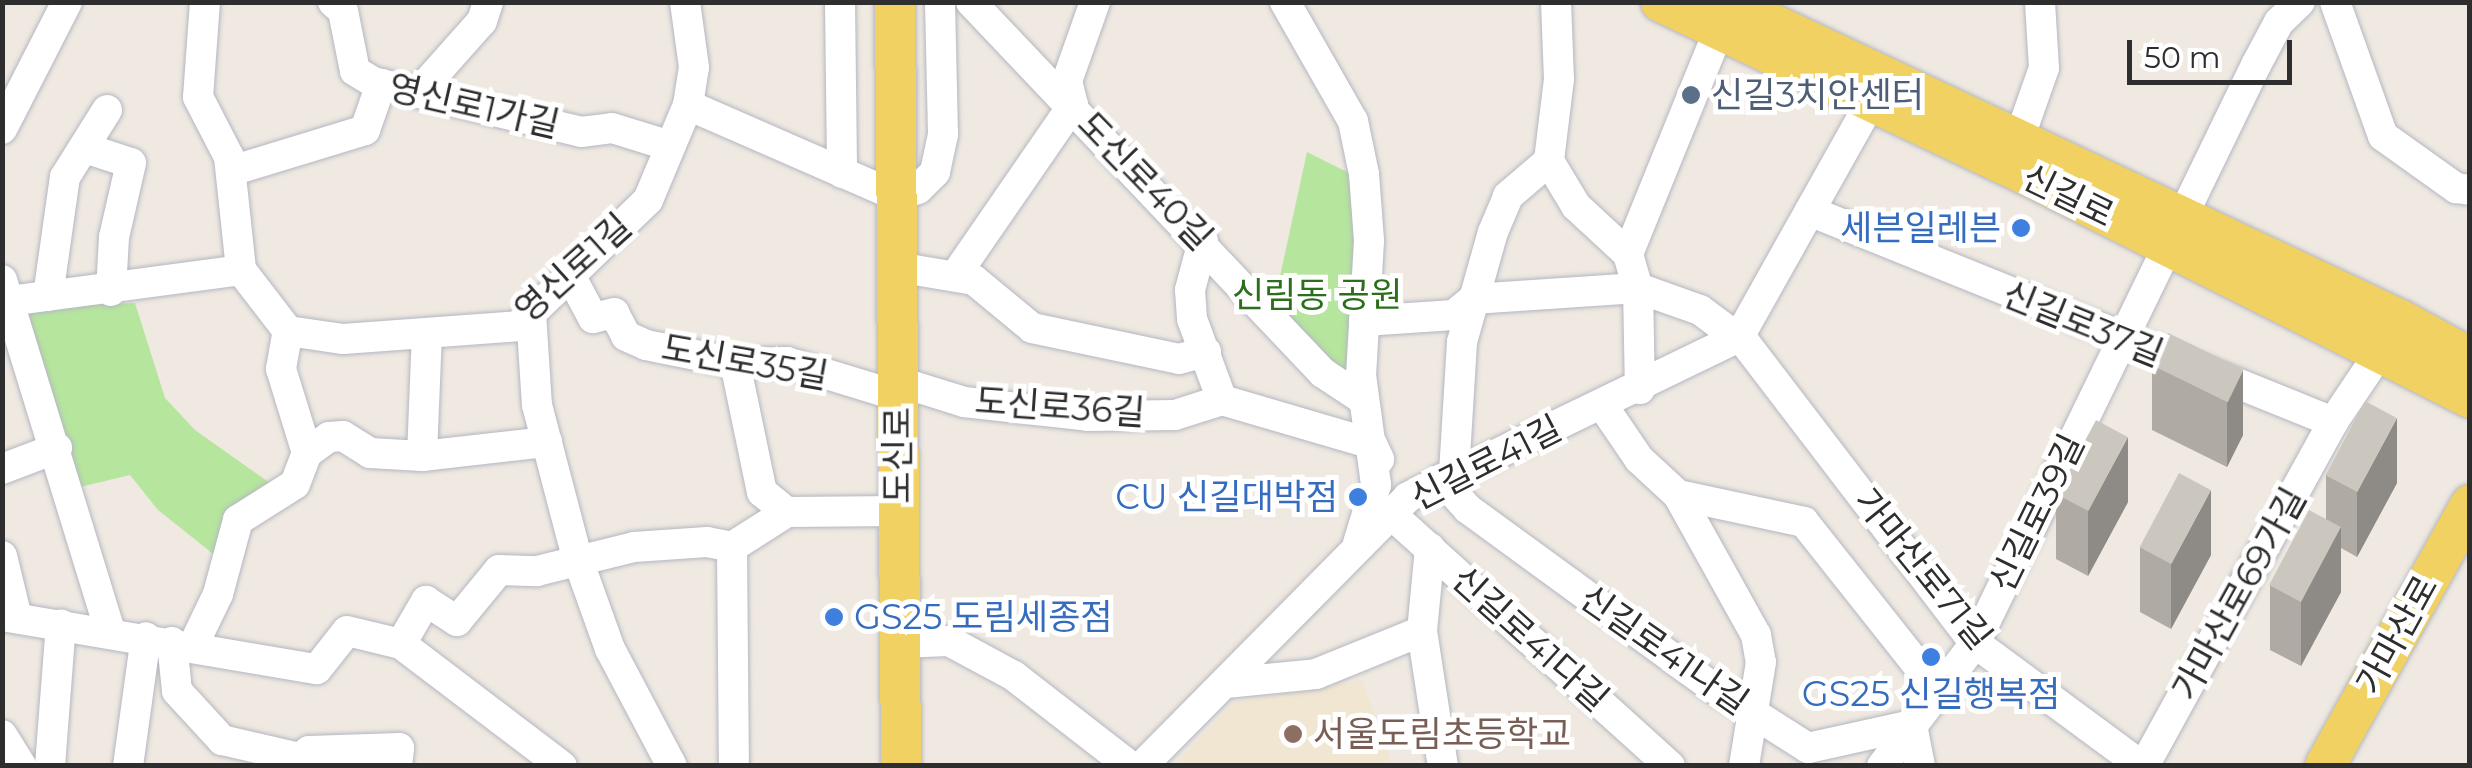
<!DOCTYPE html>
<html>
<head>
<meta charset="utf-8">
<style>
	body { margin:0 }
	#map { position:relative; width:2472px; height:768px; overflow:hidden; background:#efe9e1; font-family:Montserrat,"Noto Sans KR",sans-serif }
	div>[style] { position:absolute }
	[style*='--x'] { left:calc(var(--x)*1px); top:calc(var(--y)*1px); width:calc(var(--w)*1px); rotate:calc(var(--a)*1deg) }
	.education>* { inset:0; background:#f0e6d1 }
	.green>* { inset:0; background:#b6e59e }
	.roads { filter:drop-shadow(0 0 2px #b4b7c1) drop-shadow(0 0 2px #b4b7c1) }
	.minor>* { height:30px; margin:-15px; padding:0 15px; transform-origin:15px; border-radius:15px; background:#fff }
	.major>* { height:40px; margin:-20px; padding:0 20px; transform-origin:20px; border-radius:20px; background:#f2d163 }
	.wall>* { inset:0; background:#afaba4 }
	.shaded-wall>* { inset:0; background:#8e8b86 }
	.building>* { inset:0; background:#cbc7bf; transform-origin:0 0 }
	.dots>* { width:28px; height:28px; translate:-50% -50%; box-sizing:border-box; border:5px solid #fff; border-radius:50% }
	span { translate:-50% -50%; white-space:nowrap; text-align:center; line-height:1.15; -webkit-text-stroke:10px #fff; paint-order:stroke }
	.service-label { font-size:35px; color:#4e5e75 }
	.left { translate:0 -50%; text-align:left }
	.street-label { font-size:35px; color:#2e2e2e }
	.shop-label { font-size:35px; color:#366cbe }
	.right { translate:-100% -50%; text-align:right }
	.park-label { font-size:35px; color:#2c6e1b }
	.education-label { font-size:35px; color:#785e54 }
	.frame { position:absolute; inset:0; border:5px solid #2e2e2e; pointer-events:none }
	.scale { position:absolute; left:2127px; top:40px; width:165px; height:45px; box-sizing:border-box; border:5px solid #2e2e2e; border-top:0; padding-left:12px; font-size:30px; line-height:35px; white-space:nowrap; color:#2e2e2e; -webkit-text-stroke:8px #fff; paint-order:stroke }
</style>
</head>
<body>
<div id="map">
	<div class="education">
		<i style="clip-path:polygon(1362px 680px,1392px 765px,1175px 766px,1233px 703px)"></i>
	</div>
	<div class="green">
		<i style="clip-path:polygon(1307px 152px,1355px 176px,1357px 389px,1265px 301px,1277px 290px)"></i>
		<i style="clip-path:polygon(135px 303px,165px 398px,195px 430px,277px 488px,217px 557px,158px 510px,130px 475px,76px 488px,21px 307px)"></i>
	</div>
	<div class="roads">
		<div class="minor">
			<i style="--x:205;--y:2;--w:95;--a:94.2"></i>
			<i style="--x:198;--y:97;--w:68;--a:62.7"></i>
			<i style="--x:229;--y:157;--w:114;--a:83.9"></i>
			<i style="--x:241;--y:270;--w:77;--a:52.4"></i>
			<i style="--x:288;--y:331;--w:56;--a:8.3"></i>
			<i style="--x:343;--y:339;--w:175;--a:-4.2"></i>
			<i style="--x:518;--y:326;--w:181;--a:-44.1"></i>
			<i style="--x:648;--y:200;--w:103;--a:-67.2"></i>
			<i style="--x:688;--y:105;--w:38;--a:-81"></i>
			<i style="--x:694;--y:67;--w:66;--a:-97.9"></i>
			<i style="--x:333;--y:2;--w:13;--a:42"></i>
			<i style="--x:343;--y:11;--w:61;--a:78.7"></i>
			<i style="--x:355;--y:71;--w:21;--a:31"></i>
			<i style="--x:373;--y:82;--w:214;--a:13.5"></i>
			<i style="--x:581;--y:132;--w:31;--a:-7"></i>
			<i style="--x:612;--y:128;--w:58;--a:17.2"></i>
			<i style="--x:840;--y:2;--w:171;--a:89.3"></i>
			<i style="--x:971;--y:2;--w:511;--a:46.51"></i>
			<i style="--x:1323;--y:373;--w:49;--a:33.4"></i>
			<i style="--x:1285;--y:2;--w:137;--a:60.3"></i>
			<i style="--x:1353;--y:121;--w:54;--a:78.3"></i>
			<i style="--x:1364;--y:174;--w:67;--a:85.7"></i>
			<i style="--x:1369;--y:241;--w:134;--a:93.4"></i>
			<i style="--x:1361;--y:375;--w:111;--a:82.2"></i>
			<i style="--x:1376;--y:485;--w:61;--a:107.2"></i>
			<i style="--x:1556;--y:2;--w:77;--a:87.8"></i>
			<i style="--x:1559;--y:79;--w:83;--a:97"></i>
			<i style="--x:1549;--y:161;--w:52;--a:59"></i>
			<i style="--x:1576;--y:206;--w:71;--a:42.7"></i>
			<i style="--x:1628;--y:254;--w:35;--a:74"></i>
			<i style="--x:1638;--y:288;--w:101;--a:88.9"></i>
			<i style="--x:2335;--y:2;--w:142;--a:70.3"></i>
			<i style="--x:2383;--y:136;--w:90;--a:35.5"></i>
			<i style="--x:2456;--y:188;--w:14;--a:8"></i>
			<i style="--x:418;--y:93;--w:96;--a:-48.4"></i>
			<i style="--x:482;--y:21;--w:20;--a:-72"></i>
			<i style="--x:688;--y:105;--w:227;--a:23.6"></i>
			<i style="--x:896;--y:196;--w:23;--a:-18"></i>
			<i style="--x:918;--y:189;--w:24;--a:-45"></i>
			<i style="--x:935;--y:172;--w:39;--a:-78"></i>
			<i style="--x:943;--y:134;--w:132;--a:-91.3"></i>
			<i style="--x:2;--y:129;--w:143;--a:-62.9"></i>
			<i style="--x:2019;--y:139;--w:75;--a:-70.6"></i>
			<i style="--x:2044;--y:68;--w:66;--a:-93.5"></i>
			<i style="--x:85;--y:148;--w:48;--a:18.1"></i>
			<i style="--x:131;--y:163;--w:76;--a:102.9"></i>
			<i style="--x:114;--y:237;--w:54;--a:93.2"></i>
			<i style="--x:231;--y:171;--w:140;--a:-17"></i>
			<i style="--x:365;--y:130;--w:49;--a:-70.8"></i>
			<i style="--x:1812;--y:212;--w:562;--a:21.95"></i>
			<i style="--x:2333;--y:422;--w:84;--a:-56.1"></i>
			<i style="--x:1203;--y:241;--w:51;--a:104.9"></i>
			<i style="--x:1190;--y:290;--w:29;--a:86"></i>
			<i style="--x:1192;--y:319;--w:86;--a:69.7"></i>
			<i style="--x:1628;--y:254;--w:240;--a:-67.9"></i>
			<i style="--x:897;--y:267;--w:78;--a:9.6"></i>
			<i style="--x:974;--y:280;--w:75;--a:39.6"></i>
			<i style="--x:1032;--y:328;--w:150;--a:11.9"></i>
			<i style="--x:1179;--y:359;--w:28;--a:-15"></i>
			<i style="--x:570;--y:275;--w:49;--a:61.9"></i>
			<i style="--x:593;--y:318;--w:22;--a:-13"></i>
			<i style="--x:614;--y:313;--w:26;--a:62"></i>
			<i style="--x:626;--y:336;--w:22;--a:24"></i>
			<i style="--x:646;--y:345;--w:91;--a:11.4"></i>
			<i style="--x:735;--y:363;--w:52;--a:-1.1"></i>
			<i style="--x:787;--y:362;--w:116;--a:17"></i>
			<i style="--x:955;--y:276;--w:208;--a:-55.4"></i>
			<i style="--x:1073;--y:105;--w:25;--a:-104"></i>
			<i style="--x:1067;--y:81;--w:84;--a:-70.5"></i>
			<i style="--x:2;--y:280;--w:367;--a:72.9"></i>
			<i style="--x:48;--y:296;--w:120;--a:-81.9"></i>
			<i style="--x:65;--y:177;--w:79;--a:-57.9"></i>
			<i style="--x:2;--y:302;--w:241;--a:-7.6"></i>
			<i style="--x:531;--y:313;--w:92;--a:86.3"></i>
			<i style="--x:537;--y:405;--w:157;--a:75.3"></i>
			<i style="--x:577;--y:557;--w:98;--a:70.3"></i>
			<i style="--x:610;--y:649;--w:132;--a:62.1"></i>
			<i style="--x:1364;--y:321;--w:90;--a:-3.8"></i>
			<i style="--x:1454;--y:315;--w:25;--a:-40"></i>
			<i style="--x:1473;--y:299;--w:165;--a:-3.8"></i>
			<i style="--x:1638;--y:288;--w:66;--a:19.5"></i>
			<i style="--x:1700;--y:310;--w:57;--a:36.5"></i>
			<i style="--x:1746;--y:344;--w:377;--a:52.6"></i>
			<i style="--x:1975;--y:643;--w:207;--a:36.4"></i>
			<i style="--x:735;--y:363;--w:132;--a:78.2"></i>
			<i style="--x:762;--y:492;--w:32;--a:39"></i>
			<i style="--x:897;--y:381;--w:70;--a:17.4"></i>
			<i style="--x:964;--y:402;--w:125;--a:6.4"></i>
			<i style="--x:1088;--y:416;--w:87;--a:-0.7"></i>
			<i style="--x:1175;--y:415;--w:49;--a:-17.7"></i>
			<i style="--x:1222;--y:400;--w:156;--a:16.3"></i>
			<i style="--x:1372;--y:444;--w:17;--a:65"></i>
			<i style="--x:1603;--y:406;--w:64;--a:55.8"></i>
			<i style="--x:1639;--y:459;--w:53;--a:42.7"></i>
			<i style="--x:1678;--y:495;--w:129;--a:12.1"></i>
			<i style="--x:1804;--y:522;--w:216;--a:51.6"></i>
			<i style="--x:307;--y:453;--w:27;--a:-36"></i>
			<i style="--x:329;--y:437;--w:14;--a:-4"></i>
			<i style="--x:343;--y:436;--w:32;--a:32"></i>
			<i style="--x:370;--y:453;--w:52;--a:3.3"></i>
			<i style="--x:422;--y:456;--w:126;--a:-6.4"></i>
			<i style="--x:422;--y:456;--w:122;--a:-87.7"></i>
			<i style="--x:2;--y:469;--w:59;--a:-20.9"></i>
			<i style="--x:1454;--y:473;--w:131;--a:-86.5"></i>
			<i style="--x:1462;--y:342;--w:114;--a:-74.3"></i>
			<i style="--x:1493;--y:232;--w:39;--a:-67"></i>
			<i style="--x:1508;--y:196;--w:54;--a:-40.5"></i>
			<i style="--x:1441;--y:479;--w:40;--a:48"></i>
			<i style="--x:1468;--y:509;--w:302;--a:36.1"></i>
			<i style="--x:1712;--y:687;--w:114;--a:32.4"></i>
			<i style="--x:1808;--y:748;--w:107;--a:-12.5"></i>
			<i style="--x:1912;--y:725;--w:42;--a:79"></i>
			<i style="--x:1678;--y:495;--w:160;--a:60.9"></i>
			<i style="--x:1756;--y:635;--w:27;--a:80"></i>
			<i style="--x:1761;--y:662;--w:105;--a:99.3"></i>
			<i style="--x:1391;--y:514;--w:376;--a:42.1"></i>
			<i style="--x:732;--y:547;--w:219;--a:89.5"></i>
			<i style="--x:732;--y:547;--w:65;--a:-32.5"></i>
			<i style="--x:787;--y:512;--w:111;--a:-0.5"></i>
			<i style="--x:1430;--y:548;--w:83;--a:95.5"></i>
			<i style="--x:1422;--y:631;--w:137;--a:81.2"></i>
			<i style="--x:2;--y:556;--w:64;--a:76.4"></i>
			<i style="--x:2;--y:616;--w:319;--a:9.6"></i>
			<i style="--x:317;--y:669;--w:48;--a:-51.7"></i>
			<i style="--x:347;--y:631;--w:56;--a:13.5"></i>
			<i style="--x:401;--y:644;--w:202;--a:37.2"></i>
			<i style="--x:172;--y:642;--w:49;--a:84.2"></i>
			<i style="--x:177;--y:691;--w:67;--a:47.4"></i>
			<i style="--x:222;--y:740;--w:80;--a:13"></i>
			<i style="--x:300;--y:758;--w:11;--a:-38"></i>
			<i style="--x:309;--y:751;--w:90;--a:-1.9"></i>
			<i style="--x:399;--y:748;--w:18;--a:96"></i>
			<i style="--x:899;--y:643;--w:50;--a:-2.3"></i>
			<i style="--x:949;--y:641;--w:74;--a:28.3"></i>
			<i style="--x:1014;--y:676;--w:147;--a:37.8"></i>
			<i style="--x:401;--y:644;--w:50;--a:-59.8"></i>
			<i style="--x:426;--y:601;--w:37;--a:33"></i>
			<i style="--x:457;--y:621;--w:66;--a:-50.5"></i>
			<i style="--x:499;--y:570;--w:38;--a:2"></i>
			<i style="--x:537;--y:571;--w:100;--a:-13.9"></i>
			<i style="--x:634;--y:547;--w:73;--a:-3.9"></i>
			<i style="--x:707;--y:542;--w:25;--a:11"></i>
			<i style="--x:193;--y:646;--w:58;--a:-64.3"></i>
			<i style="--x:218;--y:594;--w:77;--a:-74.9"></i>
			<i style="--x:238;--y:520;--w:67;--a:-32.3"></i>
			<i style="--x:295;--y:484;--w:33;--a:-69"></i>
			<i style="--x:307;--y:453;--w:88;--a:-107.2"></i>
			<i style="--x:281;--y:369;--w:39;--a:-80"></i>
			<i style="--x:1226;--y:683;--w:90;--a:-5.7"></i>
			<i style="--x:1316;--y:674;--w:114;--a:-22.1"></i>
			<i style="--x:2;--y:735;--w:36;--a:58"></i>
			<i style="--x:50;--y:766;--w:142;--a:-85.6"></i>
			<i style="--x:128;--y:766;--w:130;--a:-82.1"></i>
			<i style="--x:1142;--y:766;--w:378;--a:-45.3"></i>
			<i style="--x:1408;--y:497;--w:368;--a:-25.8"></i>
			<i style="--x:1739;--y:337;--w:270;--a:-60.7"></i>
			<i style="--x:1882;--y:766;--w:154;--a:-52.9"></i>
			<i style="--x:1975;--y:643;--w:643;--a:-64.07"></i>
			<i style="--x:2256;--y:65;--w:49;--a:-61.9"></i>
			<i style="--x:2279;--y:22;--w:29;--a:-44"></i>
			<i style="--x:2144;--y:766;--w:393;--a:-61.2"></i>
		</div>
		<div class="major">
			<i style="--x:895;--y:2;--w:764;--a:89.55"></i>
			<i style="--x:1661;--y:2;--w:409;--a:25.3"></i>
			<i style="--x:2031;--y:177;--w:491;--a:26.7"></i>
			<i style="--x:1726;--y:2;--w:746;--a:25.23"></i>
			<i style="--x:2401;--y:320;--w:79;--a:28.8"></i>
			<i style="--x:2325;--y:766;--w:299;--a:-60.9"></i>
		</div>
	</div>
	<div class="wall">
		<i style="clip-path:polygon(2152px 365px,2243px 370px,2243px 435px,2227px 467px,2152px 430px)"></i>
		<i style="clip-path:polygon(2326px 475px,2397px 483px,2357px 557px,2341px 548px,2341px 592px,2301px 666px,2270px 650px,2270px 585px,2326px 519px)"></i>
		<i style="clip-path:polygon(2056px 494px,2128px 502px,2088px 576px,2056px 559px)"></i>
		<i style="clip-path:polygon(2140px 547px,2211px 555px,2171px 629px,2140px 612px)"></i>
	</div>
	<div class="shaded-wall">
		<i style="clip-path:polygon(2243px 370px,2243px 435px,2227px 467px,2227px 403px)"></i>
		<i style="clip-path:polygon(2397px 418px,2397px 483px,2357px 557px,2357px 492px)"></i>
		<i style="clip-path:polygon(2128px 437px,2128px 502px,2088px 576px,2088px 511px)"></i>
		<i style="clip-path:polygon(2211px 490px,2211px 555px,2171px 629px,2171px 564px)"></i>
		<i style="clip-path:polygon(2341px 527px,2341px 592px,2301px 666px,2301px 602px)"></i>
	</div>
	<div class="building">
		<i style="left:2168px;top:333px;width:84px;height:36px;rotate:26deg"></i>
		<i style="left:2365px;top:401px;width:36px;height:84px;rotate:28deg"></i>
		<i style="left:2096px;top:420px;width:36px;height:84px;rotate:28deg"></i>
		<i style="left:2179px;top:473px;width:36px;height:84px;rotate:28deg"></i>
		<i style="left:2309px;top:510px;width:36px;height:85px;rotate:28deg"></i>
	</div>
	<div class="dots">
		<i style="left:1691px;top:95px;background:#5c6f8a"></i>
		<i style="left:2021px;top:228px;background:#3f7fe0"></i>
		<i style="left:1358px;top:497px;background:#3f7fe0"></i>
		<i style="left:834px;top:617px;background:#3f7fe0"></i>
		<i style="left:1931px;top:657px;background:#3f7fe0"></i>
		<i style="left:1293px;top:734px;background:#8d6e63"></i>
	</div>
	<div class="service-label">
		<span class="left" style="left:1711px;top:95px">신길3치안센터</span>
	</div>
	<div class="street-label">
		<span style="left:474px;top:106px;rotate:13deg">영신로1가길</span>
		<span style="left:1145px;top:181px;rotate:46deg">도신로40길</span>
		<span style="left:2068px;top:196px;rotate:26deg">신길로</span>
		<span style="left:573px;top:268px;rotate:-42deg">영신로1길</span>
		<span style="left:2083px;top:324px;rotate:22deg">신길로37길</span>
		<span style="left:745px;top:362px;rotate:10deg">도신로35길</span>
		<span style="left:1060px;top:407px;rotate:4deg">도신로36길</span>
		<span style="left:898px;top:455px;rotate:-90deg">도신로</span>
		<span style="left:1486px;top:463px;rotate:-27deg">신길로41길</span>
		<span style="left:2037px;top:513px;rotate:-64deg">신길로39길</span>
		<span style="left:1923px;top:569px;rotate:51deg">가마산로71길</span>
		<span style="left:2239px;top:594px;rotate:-61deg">가마산로69가길</span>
		<span style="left:2397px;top:635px;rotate:-61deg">가마산로</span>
		<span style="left:1530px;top:639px;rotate:42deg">신길로41다길</span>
		<span style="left:1664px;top:650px;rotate:35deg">신길로41나길</span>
	</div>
	<div class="shop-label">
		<span class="right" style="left:2001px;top:228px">세븐일레븐</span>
		<span class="right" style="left:1338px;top:497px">CU 신길대박점</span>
		<span class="left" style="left:854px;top:617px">GS25 도림세종점</span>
		<span style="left:1931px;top:694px">GS25 신길행복점</span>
	</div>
	<div class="park-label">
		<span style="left:1317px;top:295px">신림동 공원</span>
	</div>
	<div class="education-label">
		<span class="left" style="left:1313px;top:734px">서울도림초등학교</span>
	</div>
	<div class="frame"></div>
	<div class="scale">50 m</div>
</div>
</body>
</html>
